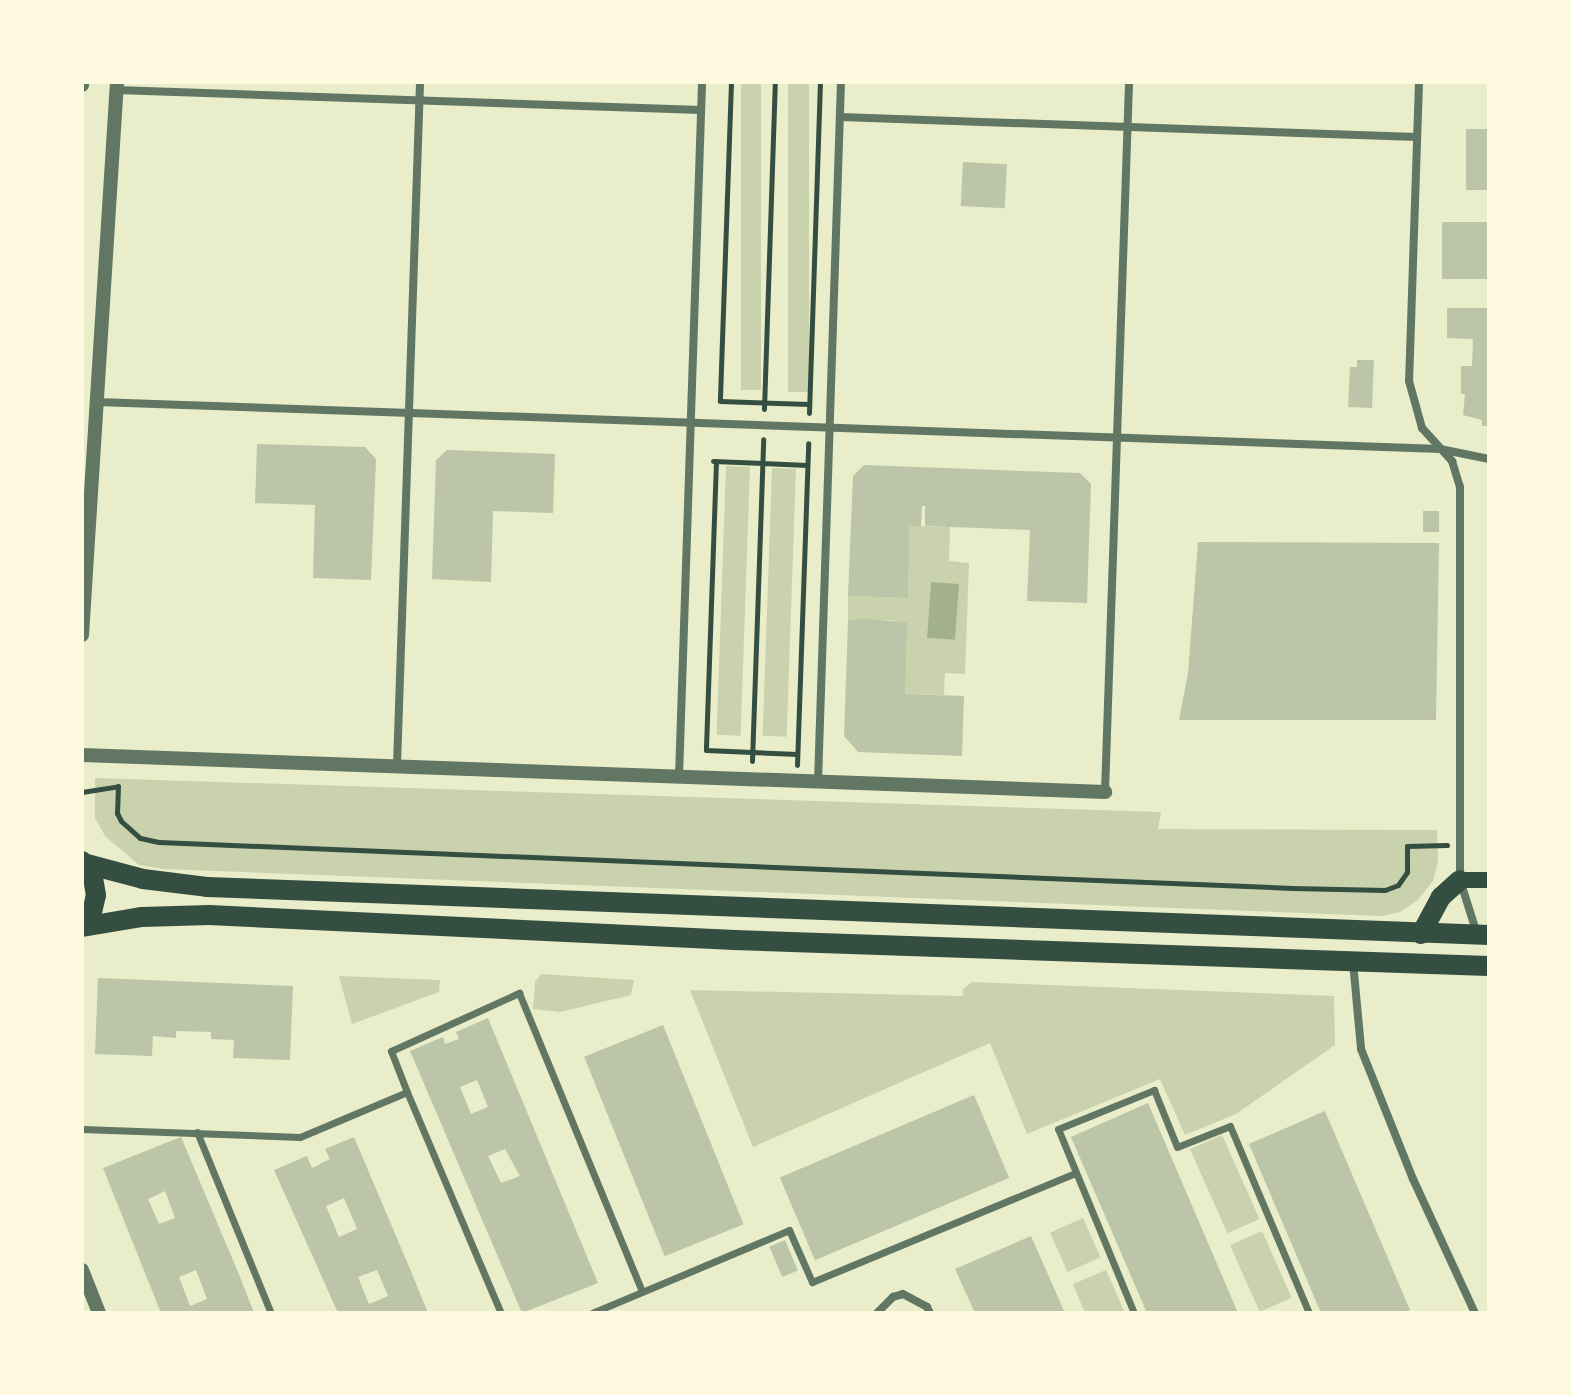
<!DOCTYPE html>
<html>
<head>
<meta charset="utf-8">
<style>
	body { margin:0 }
	#map { position:relative; width:1571px; height:1395px; overflow:hidden; background:#e9edc9; font-family:Manrope,sans-serif }
	div>[style] { position:absolute }
	[style*='--x'] { left:calc(var(--x)*1px); top:calc(var(--y)*1px); width:calc(var(--w)*1px); rotate:calc(var(--a)*1deg) }
	.green>* { inset:0; background:#cad2ad; transform-origin:0 0 }
	.water>* { inset:0; background:#a3b18a; transform-origin:0 0 }
	.building>* { inset:0; background:#bcc5a7; transform-origin:0 0 }
	.path>* { height:5px; margin:-2.5px; padding:0 2.5px; transform-origin:2.5px; border-radius:2.5px; background:#344e41 }
	.pedestrian>* { height:7px; margin:-3.5px; padding:0 3.5px; transform-origin:3.5px; border-radius:3.5px; background:#617663 }
	.minor>* { height:8px; margin:-4px; padding:0 4px; transform-origin:4px; border-radius:4px; background:#617663 }
	.tertiary>* { height:14px; margin:-7px; padding:0 7px; transform-origin:7px; border-radius:7px; background:#617663 }
	.secondary>* { height:16px; margin:-8px; padding:0 8px; transform-origin:8px; border-radius:8px; background:#344e41 }
	.primary>* { height:20px; margin:-10px; padding:0 10px; transform-origin:10px; border-radius:10px; background:#344e41 }
	span { translate:-50% -50%; white-space:nowrap; text-align:center; line-height:1.15; -webkit-text-stroke:6px #fefae0; paint-order:stroke }
	.frame { position:absolute; inset:0; border:84px solid #fefae0; pointer-events:none }
</style>
</head>
<body>
<div id="map">
	<div class="green">
		<i style="left:741px;top:82px;width:20px;height:308px"></i>
		<i style="left:788px;top:82px;width:21px;height:310px"></i>
		<i style="left:726px;top:466px;width:24px;height:269px;rotate:2deg"></i>
		<i style="left:772px;top:468px;width:24px;height:268px;rotate:2deg"></i>
		<i style="clip-path:polygon(910px 526px,950px 527px,949px 561px,969px 563px,965px 674px,945px 673px,944px 695px,905px 694px,895px 620px,848px 620px,848px 596px,908px 598px)"></i>
		<i style="clip-path:polygon(95px 778px,1161px 812px,1158px 829px,1437px 830px,1438px 861px,1433px 881px,1418px 900px,1400px 912px,1382px 916px,164px 869px,139px 865px,105px 836px,95px 818px)"></i>
		<i style="clip-path:polygon(541px 974px,634px 980px,631px 995px,560px 1012px,533px 1009px,535px 982px)"></i>
		<i style="clip-path:polygon(339px 976px,440px 980px,439px 992px,352px 1024px)"></i>
		<i style="clip-path:polygon(972px 982px,1334px 996px,1335px 1045px,1236px 1114px,1185px 1135px,1160px 1079px,1027px 1134px,990px 1043px,753px 1147px,690px 990px,963px 996px,963px 989px)"></i>
		<i style="left:1222px;top:1135px;width:92px;height:35px;rotate:66deg"></i>
		<i style="left:1083px;top:1218px;width:43px;height:36px;rotate:66deg"></i>
		<i style="left:1262px;top:1231px;width:73px;height:35px;rotate:66deg"></i>
		<i style="clip-path:polygon(1106px 1270px,1125px 1313px,1085px 1313px,1073px 1284px)"></i>
	</div>
	<div class="water">
		<i style="left:931px;top:582px;width:28px;height:56px;rotate:4deg"></i>
	</div>
	<div class="building">
		<i style="left:1466px;top:129px;width:23px;height:61px"></i>
		<i style="left:963px;top:162px;width:44px;height:44px;rotate:3deg"></i>
		<i style="left:1489px;top:222px;width:57px;height:47px;rotate:90deg"></i>
		<i style="clip-path:polygon(1447px 308px,1489px 308px,1489px 426px,1482px 426px,1482px 420px,1463px 415px,1465px 394px,1461px 394px,1461px 366px,1472px 366px,1473px 339px,1447px 338px)"></i>
		<i style="clip-path:polygon(1357px 360px,1374px 360px,1372px 408px,1348px 407px,1350px 367px,1357px 367px)"></i>
		<i style="clip-path:polygon(257px 444px,365px 447px,376px 459px,371px 580px,313px 578px,315px 505px,255px 503px)"></i>
		<i style="clip-path:polygon(447px 450px,555px 454px,553px 513px,493px 511px,491px 582px,432px 579px,436px 460px)"></i>
		<i style="clip-path:polygon(864px 465px,1080px 473px,1091px 484px,1087px 603px,1027px 601px,1030px 530px,925px 526px,925px 506px,922px 506px,921px 527px,910px 526px,908px 598px,848px 596px,853px 476px)"></i>
		<i style="left:1423px;top:511px;width:16px;height:21px"></i>
		<i style="clip-path:polygon(1198px 542px,1439px 543px,1436px 720px,1179px 720px,1188px 673px)"></i>
		<i style="clip-path:polygon(866px 619px,907px 622px,905px 694px,964px 696px,962px 756px,858px 752px,844px 736px,848px 620px)"></i>
		<i style="clip-path:polygon(98px 978px,293px 986px,290px 1060px,233px 1058px,234px 1040px,211px 1039px,211px 1032px,176px 1031px,176px 1038px,153px 1036px,152px 1056px,95px 1054px)"></i>
		<i style="clip-path:polygon(evenodd,488px 1018px,598px 1283px,522px 1313px,410px 1051px,443px 1037px,445px 1044px,459px 1039px,456px 1032px,488px 1018px,477px 1080px,488px 1107px,471px 1114px,460px 1087px,477px 1080px,488px 1018px,505px 1149px,520px 1176px,501px 1183px,488px 1156px,505px 1149px)"></i>
		<i style="left:663px;top:1025px;width:215px;height:85px;rotate:68deg"></i>
		<i style="left:974px;top:1095px;width:90px;height:211px;rotate:67deg"></i>
		<i style="clip-path:polygon(1148px 1103px,1238px 1313px,1147px 1313px,1071px 1137px)"></i>
		<i style="clip-path:polygon(1325px 1111px,1410px 1310px,1404px 1313px,1321px 1313px,1249px 1144px)"></i>
		<i style="clip-path:polygon(evenodd,181px 1137px,238px 1272px,254px 1313px,161px 1313px,103px 1168px,181px 1137px,165px 1191px,175px 1218px,159px 1224px,148px 1199px,165px 1191px,181px 1137px,196px 1270px,207px 1299px,190px 1306px,179px 1277px,196px 1270px)"></i>
		<i style="clip-path:polygon(evenodd,354px 1137px,410px 1269px,428px 1313px,338px 1313px,274px 1170px,307px 1156px,312px 1168px,330px 1159px,325px 1149px,354px 1137px,344px 1198px,357px 1229px,339px 1237px,326px 1206px,344px 1198px,354px 1137px,377px 1270px,388px 1296px,369px 1304px,358px 1277px,377px 1270px)"></i>
		<i style="clip-path:polygon(1031px 1236px,1065px 1313px,975px 1313px,955px 1269px)"></i>
		<i style="left:785px;top:1240px;width:33px;height:17px;rotate:67deg"></i>
	</div>
	<div class="path">
		<i style="--x:731;--y:82;--w:319;--a:92"></i>
		<i style="--x:720;--y:401;--w:89;--a:1.9"></i>
		<i style="--x:764;--y:409;--w:327;--a:-88.1"></i>
		<i style="--x:809;--y:413;--w:331;--a:-88.1"></i>
		<i style="--x:713;--y:461;--w:94;--a:2.4"></i>
		<i style="--x:716;--y:461;--w:289;--a:92"></i>
		<i style="--x:706;--y:750;--w:91;--a:2.5"></i>
		<i style="--x:752;--y:761;--w:322;--a:-88"></i>
		<i style="--x:797;--y:765;--w:322;--a:-88"></i>
		<i style="--x:82;--y:792;--w:36;--a:-9"></i>
		<i style="--x:118;--y:786;--w:27;--a:92"></i>
		<i style="--x:117;--y:813;--w:9;--a:63"></i>
		<i style="--x:121;--y:821;--w:25;--a:42"></i>
		<i style="--x:140;--y:838;--w:19;--a:12"></i>
		<i style="--x:159;--y:842;--w:1134;--a:2.32"></i>
		<i style="--x:1292;--y:888;--w:93;--a:1.2"></i>
		<i style="--x:1385;--y:890;--w:14;--a:-21"></i>
		<i style="--x:1398;--y:885;--w:16;--a:-55"></i>
		<i style="--x:1407;--y:872;--w:26;--a:-90"></i>
		<i style="--x:1407;--y:846;--w:40;--a:-1.4"></i>
	</div>
	<div class="pedestrian">
		<i style="--x:407;--y:1092;--w:240;--a:67"></i>
		<i style="--x:82;--y:1129;--w:218;--a:2.1"></i>
		<i style="--x:300;--y:1137;--w:116;--a:-22.8"></i>
		<i style="--x:407;--y:1092;--w:44;--a:-111.3"></i>
		<i style="--x:391;--y:1051;--w:141;--a:-24.4"></i>
		<i style="--x:519;--y:993;--w:323;--a:67.6"></i>
		<i style="--x:197;--y:1132;--w:196;--a:67.8"></i>
		<i style="--x:592;--y:1313;--w:214;--a:-22.8"></i>
		<i style="--x:789;--y:1230;--w:57;--a:66.1"></i>
		<i style="--x:812;--y:1282;--w:285;--a:-22.5"></i>
		<i style="--x:1134;--y:1313;--w:199;--a:-112.4"></i>
		<i style="--x:1058;--y:1129;--w:104;--a:-22.1"></i>
		<i style="--x:1154;--y:1090;--w:61;--a:68"></i>
		<i style="--x:1177;--y:1147;--w:57;--a:-21.6"></i>
		<i style="--x:1230;--y:1126;--w:203;--a:67.1"></i>
	</div>
	<div class="minor">
		<i style="--x:1419;--y:82;--w:299;--a:91.9"></i>
		<i style="--x:1409;--y:381;--w:49;--a:74.5"></i>
		<i style="--x:1422;--y:428;--w:45;--a:47.7"></i>
		<i style="--x:1452;--y:461;--w:27;--a:73"></i>
		<i style="--x:1460;--y:487;--w:393;--a:90"></i>
		<i style="--x:1460;--y:880;--w:57;--a:72.5"></i>
		<i style="--x:116;--y:90;--w:585;--a:1.96"></i>
		<i style="--x:840;--y:117;--w:577;--a:1.99"></i>
		<i style="--x:97;--y:402;--w:1344;--a:2"></i>
		<i style="--x:1440;--y:449;--w:50;--a:11.5"></i>
		<i style="--x:397;--y:766;--w:684;--a:-88.07"></i>
		<i style="--x:679;--y:777;--w:695;--a:-88.1"></i>
		<i style="--x:818;--y:782;--w:700;--a:-88.12"></i>
		<i style="--x:1105;--y:792;--w:710;--a:-88.06"></i>
		<i style="--x:1353;--y:962;--w:87;--a:84.7"></i>
		<i style="--x:1361;--y:1049;--w:140;--a:68.2"></i>
		<i style="--x:1413;--y:1179;--w:148;--a:65.2"></i>
		<i style="--x:877;--y:1313;--w:23;--a:-45"></i>
		<i style="--x:893;--y:1297;--w:10;--a:-17"></i>
		<i style="--x:903;--y:1294;--w:27;--a:28"></i>
		<i style="--x:927;--y:1307;--w:7;--a:63"></i>
	</div>
	<div class="tertiary">
		<i style="--x:82;--y:85;--w:3;--a:-90"></i>
		<i style="--x:82;--y:635;--w:554;--a:-86.38"></i>
		<i style="--x:82;--y:755;--w:1024;--a:2.07"></i>
		<i style="--x:82;--y:1270;--w:46;--a:68.4"></i>
	</div>
	<div class="secondary">
		<i style="--x:1460;--y:880;--w:29;--a:0"></i>
	</div>
	<div class="primary">
		<i style="--x:82;--y:861;--w:20;--a:57"></i>
		<i style="--x:93;--y:878;--w:17;--a:80"></i>
		<i style="--x:96;--y:895;--w:18;--a:103"></i>
		<i style="--x:92;--y:913;--w:17;--a:126"></i>
		<i style="--x:83;--y:863;--w:62;--a:14.9"></i>
		<i style="--x:143;--y:879;--w:64;--a:7.1"></i>
		<i style="--x:207;--y:887;--w:1283;--a:2.14"></i>
		<i style="--x:82;--y:927;--w:61;--a:-9.5"></i>
		<i style="--x:142;--y:917;--w:67;--a:-1.7"></i>
		<i style="--x:209;--y:915;--w:526;--a:2.73"></i>
		<i style="--x:734;--y:940;--w:755;--a:1.97"></i>
		<i style="--x:1421;--y:934;--w:42;--a:-61.6"></i>
		<i style="--x:1441;--y:897;--w:25;--a:-42"></i>
	</div>
	<div class="frame"></div>
</div>
</body>
</html>
